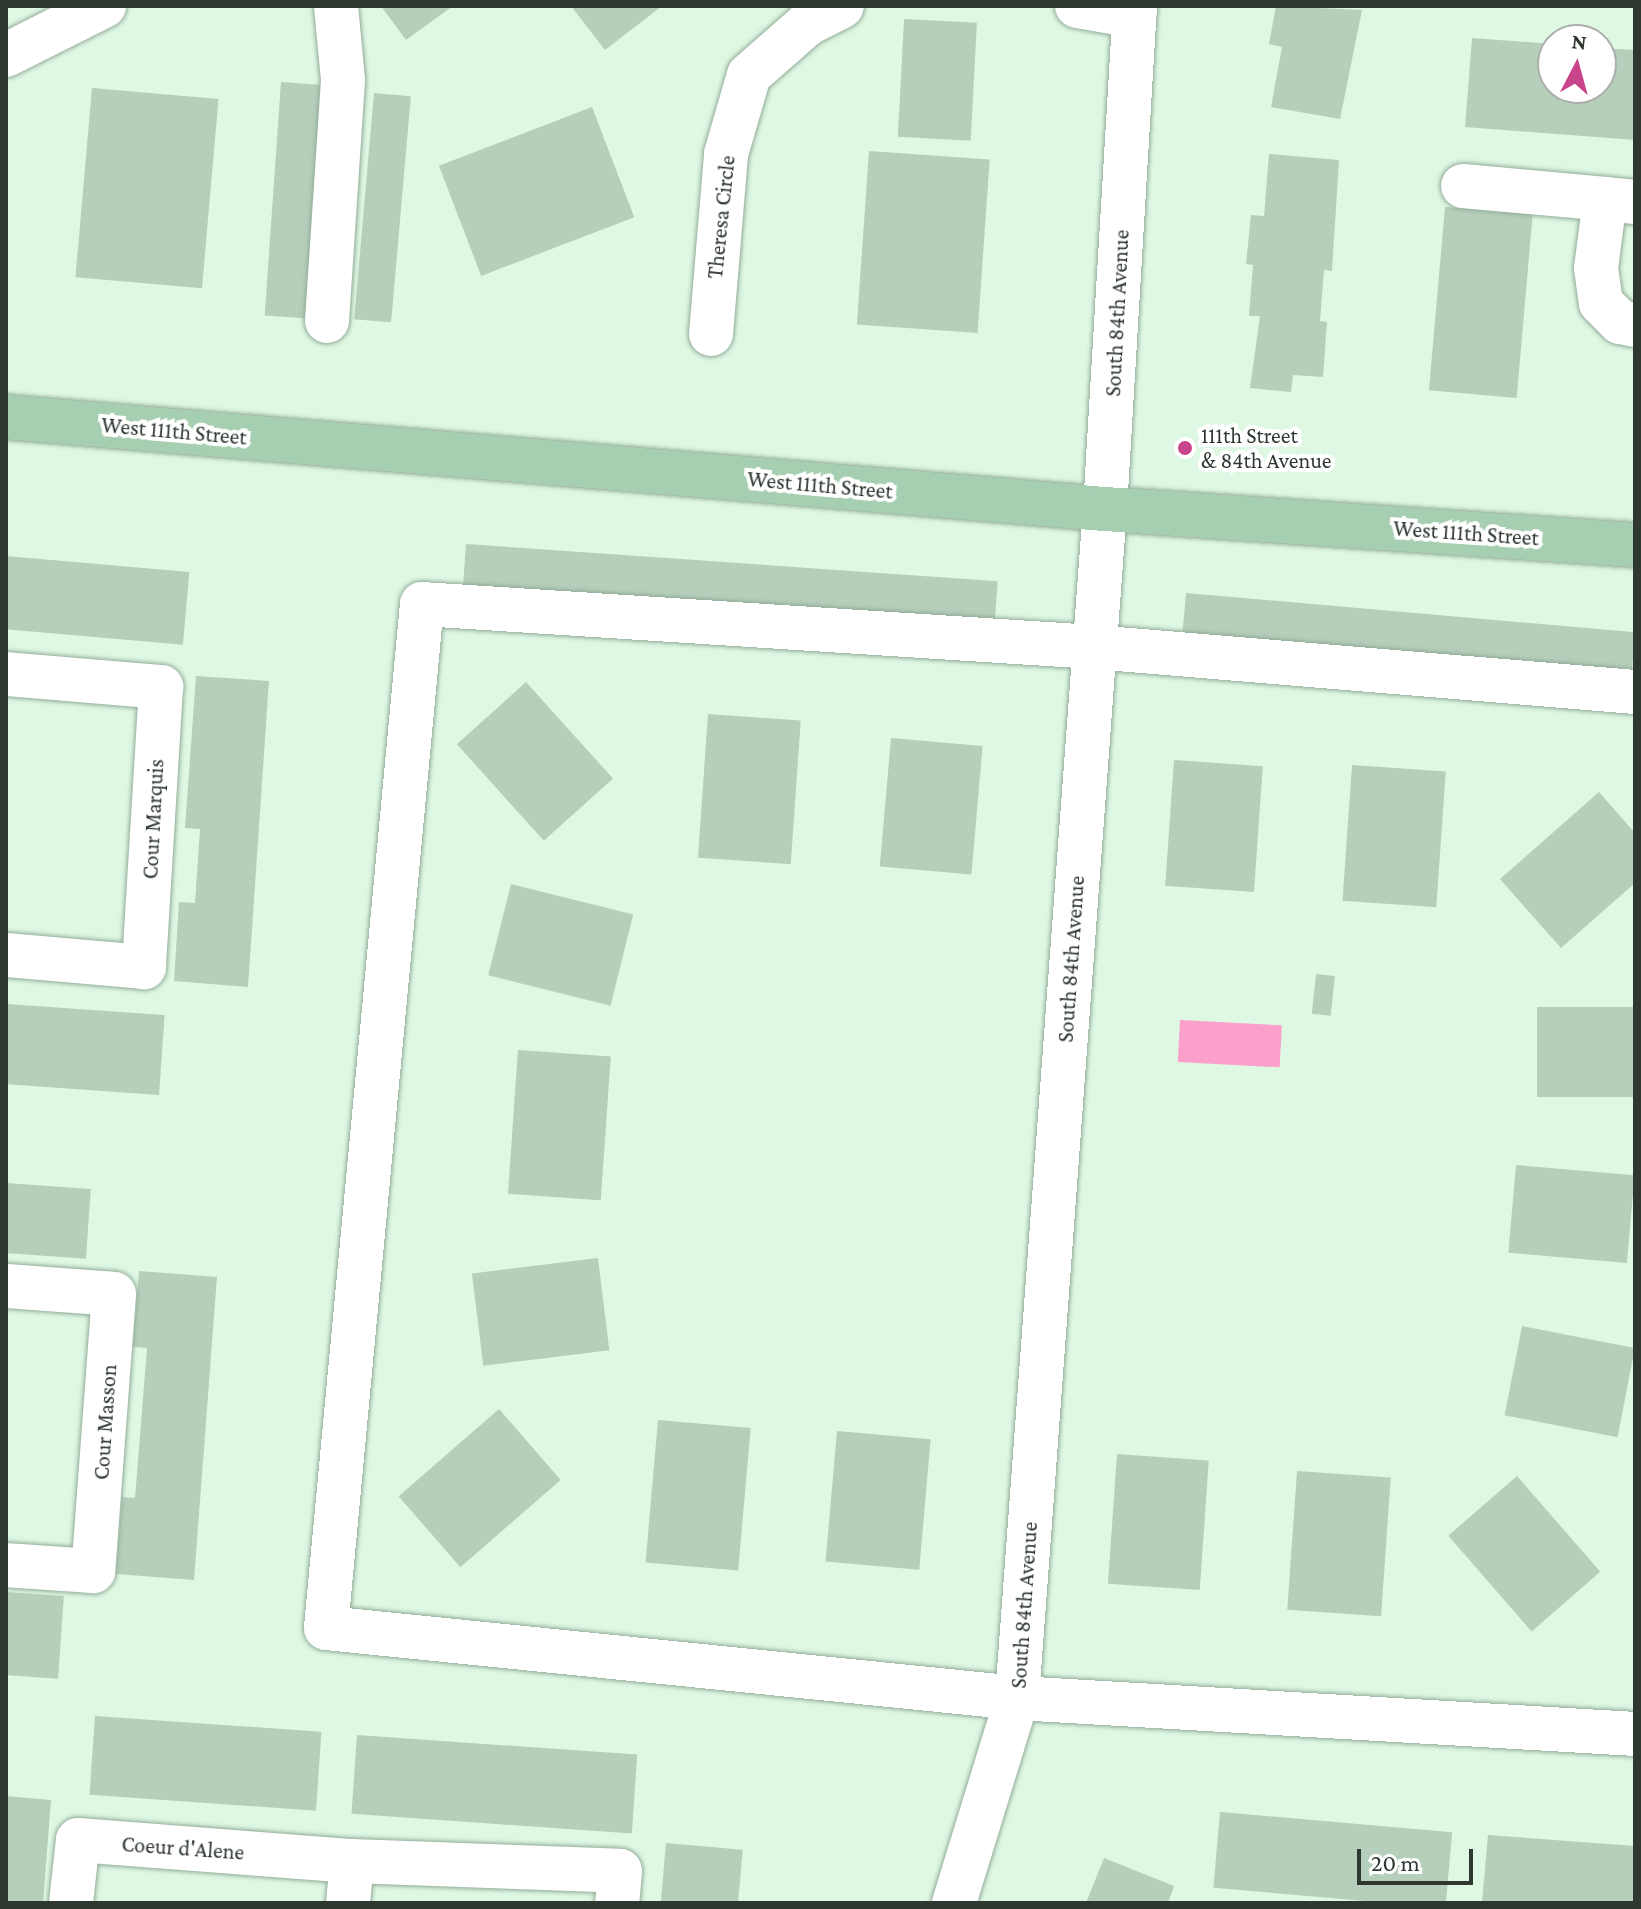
<!DOCTYPE html>
<html>
<head>
<meta charset="utf-8">
<style>
	body { margin:0 }
	#map { position:relative; width:1641px; height:1909px; overflow:hidden; background:#def8e3; font-family:"Crimson Pro",serif }
	div>[style] { position:absolute }
	[style*='--x'] { left:calc(var(--x)*1px); top:calc(var(--y)*1px); width:calc(var(--w)*1px); rotate:calc(var(--a)*1deg) }
	.water>* { inset:0; background:#fba0cb; transform-origin:0 0 }
	.building>* { inset:0; background:#b6cfbb; transform-origin:0 0 }
	.roads { filter:drop-shadow(0 0 2px #93ac99) drop-shadow(0 0 2px #93ac99) }
	.minor>* { height:44px; margin:-22px; padding:0 22px; transform-origin:22px; border-radius:22px; background:#fff }
	.major>* { height:44px; margin:-22px; padding:0 22px; transform-origin:22px; border-radius:22px; background:#a6ceb1 }
	.dots>* { width:22px; height:22px; translate:-50% -50%; box-sizing:border-box; border:4px solid #fff; border-radius:50% }
	span { translate:-50% -50%; white-space:nowrap; text-align:center; line-height:1.15; -webkit-text-stroke:8px #fff; paint-order:stroke }
	.street-label { font-size:22px; color:#2e3830 }
	.poi-label { font-size:22px; color:#2e3830 }
	.left { translate:0 -50%; text-align:left }
	.frame { position:absolute; inset:0; border:8px solid #2e3830; pointer-events:none }
	.north { position:absolute; left:1537px; top:24px; width:80px; height:80px; box-sizing:border-box; background:#fff; border:2px solid #abafac; border-radius:50%; rotate:6deg; font-size:22px; font-weight:700; line-height:32px; text-align:center; color:#2e3830 }
	.north::after { content:''; display:block; margin:auto; width:28px; height:36px; background:#c8458c; clip-path:polygon(50% 0,100% 100%,50% 72%,0 100%) }
	.scale { position:absolute; left:1357px; top:1849px; width:116px; height:36px; box-sizing:border-box; border:4px solid #2e3830; border-top:0; padding-left:10px; font-size:24px; line-height:28px; white-space:nowrap; color:#2e3830; -webkit-text-stroke:6px #fff; paint-order:stroke }
</style>
</head>
<body>
<div id="map">
	<div class="water">
		<i style="left:1180px;top:1020px;width:102px;height:42px;rotate:3deg"></i>
	</div>
	<div class="building">
		<i style="clip-path:polygon(381px 6px,453px 6px,406px 40px)"></i>
		<i style="clip-path:polygon(571px 6px,662px 6px,605px 50px)"></i>
		<i style="clip-path:polygon(1276px 6px,1362px 10px,1340px 119px,1271px 107px,1282px 47px,1269px 44px)"></i>
		<i style="left:904px;top:19px;width:73px;height:118px;rotate:3deg"></i>
		<i style="clip-path:polygon(1472px 38px,1553px 44px,1553px 88px,1601px 88px,1601px 48px,1635px 50px,1635px 140px,1465px 127px)"></i>
		<i style="left:281px;top:82px;width:43px;height:234px;rotate:4deg"></i>
		<i style="left:92px;top:88px;width:127px;height:190px;rotate:5deg"></i>
		<i style="left:374px;top:93px;width:37px;height:227px;rotate:5deg"></i>
		<i style="left:592px;top:107px;width:118px;height:164px;rotate:69deg"></i>
		<i style="left:869px;top:151px;width:121px;height:174px;rotate:4deg"></i>
		<i style="clip-path:polygon(1269px 154px,1339px 160px,1332px 271px,1324px 270px,1320px 321px,1327px 322px,1323px 377px,1293px 375px,1291px 392px,1250px 388px,1260px 316px,1249px 316px,1253px 265px,1246px 264px,1251px 215px,1264px 216px)"></i>
		<i style="left:1445px;top:207px;width:88px;height:184px;rotate:5deg"></i>
		<i style="left:466px;top:544px;width:533px;height:42px;rotate:4deg"></i>
		<i style="left:6px;top:556px;width:184px;height:73px;rotate:5deg"></i>
		<i style="left:1186px;top:593px;width:451px;height:43px;rotate:5deg"></i>
		<i style="clip-path:polygon(196px 676px,269px 681px,248px 987px,174px 981px,179px 902px,195px 903px,200px 829px,185px 828px)"></i>
		<i style="left:526px;top:682px;width:130px;height:93px;rotate:48deg"></i>
		<i style="left:708px;top:714px;width:93px;height:144px;rotate:4deg"></i>
		<i style="left:891px;top:738px;width:92px;height:129px;rotate:5deg"></i>
		<i style="left:1174px;top:760px;width:89px;height:126px;rotate:4deg"></i>
		<i style="left:1352px;top:765px;width:94px;height:136px;rotate:4deg"></i>
		<i style="clip-path:polygon(1599px 792px,1635px 833px,1635px 883px,1561px 948px,1500px 879px)"></i>
		<i style="left:511px;top:884px;width:126px;height:94px;rotate:14deg"></i>
		<i style="left:1316px;top:974px;width:19px;height:40px;rotate:6deg"></i>
		<i style="left:6px;top:1004px;width:159px;height:80px;rotate:4deg"></i>
		<i style="left:1635px;top:1007px;width:90px;height:98px;rotate:90deg"></i>
		<i style="left:518px;top:1050px;width:93px;height:144px;rotate:4deg"></i>
		<i style="left:1516px;top:1165px;width:119px;height:88px;rotate:5deg"></i>
		<i style="left:6px;top:1183px;width:85px;height:70px;rotate:4deg"></i>
		<i style="left:598px;top:1258px;width:93px;height:127px;rotate:83deg"></i>
		<i style="clip-path:polygon(139px 1271px,217px 1277px,194px 1580px,116px 1574px,122px 1497px,135px 1498px,147px 1348px,133px 1347px)"></i>
		<i style="left:1522px;top:1326px;width:115px;height:91px;rotate:11deg"></i>
		<i style="left:499px;top:1409px;width:94px;height:133px;rotate:49deg"></i>
		<i style="left:658px;top:1420px;width:93px;height:143px;rotate:5deg"></i>
		<i style="left:837px;top:1431px;width:94px;height:131px;rotate:5deg"></i>
		<i style="left:1117px;top:1454px;width:92px;height:130px;rotate:4deg"></i>
		<i style="left:1297px;top:1471px;width:94px;height:139px;rotate:4deg"></i>
		<i style="left:1517px;top:1476px;width:127px;height:91px;rotate:49deg"></i>
		<i style="left:6px;top:1592px;width:58px;height:83px;rotate:4deg"></i>
		<i style="left:95px;top:1716px;width:227px;height:79px;rotate:4deg"></i>
		<i style="left:357px;top:1735px;width:281px;height:79px;rotate:4deg"></i>
		<i style="clip-path:polygon(6px 1796px,51px 1800px,43px 1903px,6px 1903px)"></i>
		<i style="left:1220px;top:1812px;width:233px;height:76px;rotate:5deg"></i>
		<i style="clip-path:polygon(1488px 1835px,1635px 1846px,1635px 1903px,1482px 1903px)"></i>
		<i style="left:666px;top:1843px;width:77px;height:60px;rotate:5deg"></i>
		<i style="clip-path:polygon(1104px 1858px,1174px 1886px,1168px 1903px,1086px 1903px)"></i>
	</div>
	<div class="roads">
		<div class="minor">
			<i style="--x:1077;--y:6;--w:58;--a:10"></i>
			<i style="--x:6;--y:55;--w:110;--a:-26.6"></i>
			<i style="--x:1463;--y:186;--w:143;--a:5.2"></i>
			<i style="--x:1635;--y:202;--w:30;--a:-174"></i>
			<i style="--x:1605;--y:199;--w:70;--a:97.4"></i>
			<i style="--x:1596;--y:268;--w:35;--a:82"></i>
			<i style="--x:1601;--y:303;--w:27;--a:45"></i>
			<i style="--x:1620;--y:322;--w:15;--a:11"></i>
			<i style="--x:327;--y:321;--w:242;--a:-86.2"></i>
			<i style="--x:343;--y:80;--w:74;--a:-95.4"></i>
			<i style="--x:711;--y:334;--w:181;--a:-85.2"></i>
			<i style="--x:726;--y:154;--w:82;--a:-73.8"></i>
			<i style="--x:749;--y:75;--w:77;--a:-41.3"></i>
			<i style="--x:807;--y:24;--w:39;--a:-27"></i>
			<i style="--x:6;--y:674;--w:156;--a:4.8"></i>
			<i style="--x:161;--y:687;--w:281;--a:93.5"></i>
			<i style="--x:144;--y:967;--w:139;--a:-175"></i>
			<i style="--x:1635;--y:692;--w:543;--a:-175.25"></i>
			<i style="--x:1094;--y:647;--w:673;--a:-176.34"></i>
			<i style="--x:422;--y:604;--w:1028;--a:95.36"></i>
			<i style="--x:326;--y:1628;--w:695;--a:5.78"></i>
			<i style="--x:1017;--y:1698;--w:619;--a:3.33"></i>
			<i style="--x:6;--y:1286;--w:108;--a:4.2"></i>
			<i style="--x:114;--y:1294;--w:278;--a:94.3"></i>
			<i style="--x:93;--y:1571;--w:87;--a:-176.1"></i>
			<i style="--x:71;--y:1903;--w:63;--a:-83.7"></i>
			<i style="--x:78;--y:1840;--w:275;--a:4.4"></i>
			<i style="--x:352;--y:1861;--w:268;--a:2.1"></i>
			<i style="--x:620;--y:1871;--w:32;--a:95"></i>
			<i style="--x:348;--y:1903;--w:42;--a:-84.6"></i>
			<i style="--x:954;--y:1903;--w:214;--a:-72.9"></i>
			<i style="--x:1017;--y:1698;--w:1192;--a:-85.77"></i>
			<i style="--x:1105;--y:509;--w:504;--a:-86.59"></i>
		</div>
		<div class="major">
			<i style="--x:6;--y:417;--w:1103;--a:4.79"></i>
			<i style="--x:1105;--y:509;--w:531;--a:3.89"></i>
		</div>
	</div>
	<div class="dots">
		<i style="left:1185px;top:448px;background:#c8458c"></i>
	</div>
	<div class="street-label">
		<span style="left:721px;top:217px;rotate:-84deg">Theresa Circle</span>
		<span style="left:1117px;top:313px;rotate:-87deg">South 84th Avenue</span>
		<span style="left:174px;top:431px;rotate:5deg">West 111th Street</span>
		<span style="left:820px;top:485px;rotate:5deg">West 111th Street</span>
		<span style="left:1466px;top:533px;rotate:4deg">West 111th Street</span>
		<span style="left:153px;top:819px;rotate:-87deg">Cour Marquis</span>
		<span style="left:1071px;top:959px;rotate:-86deg">South 84th Avenue</span>
		<span style="left:105px;top:1422px;rotate:-86deg">Cour Masson</span>
		<span style="left:1024px;top:1605px;rotate:-86deg">South 84th Avenue</span>
		<span style="left:183px;top:1848px;rotate:4deg">Coeur d'Alene</span>
	</div>
	<div class="poi-label">
		<span class="left" style="left:1201px;top:448px">111th Street<br>&amp; 84th Avenue</span>
	</div>
	<div class="frame"></div>
	<div class="north">N</div>
	<div class="scale">20 m</div>
</div>
</body>
</html>
